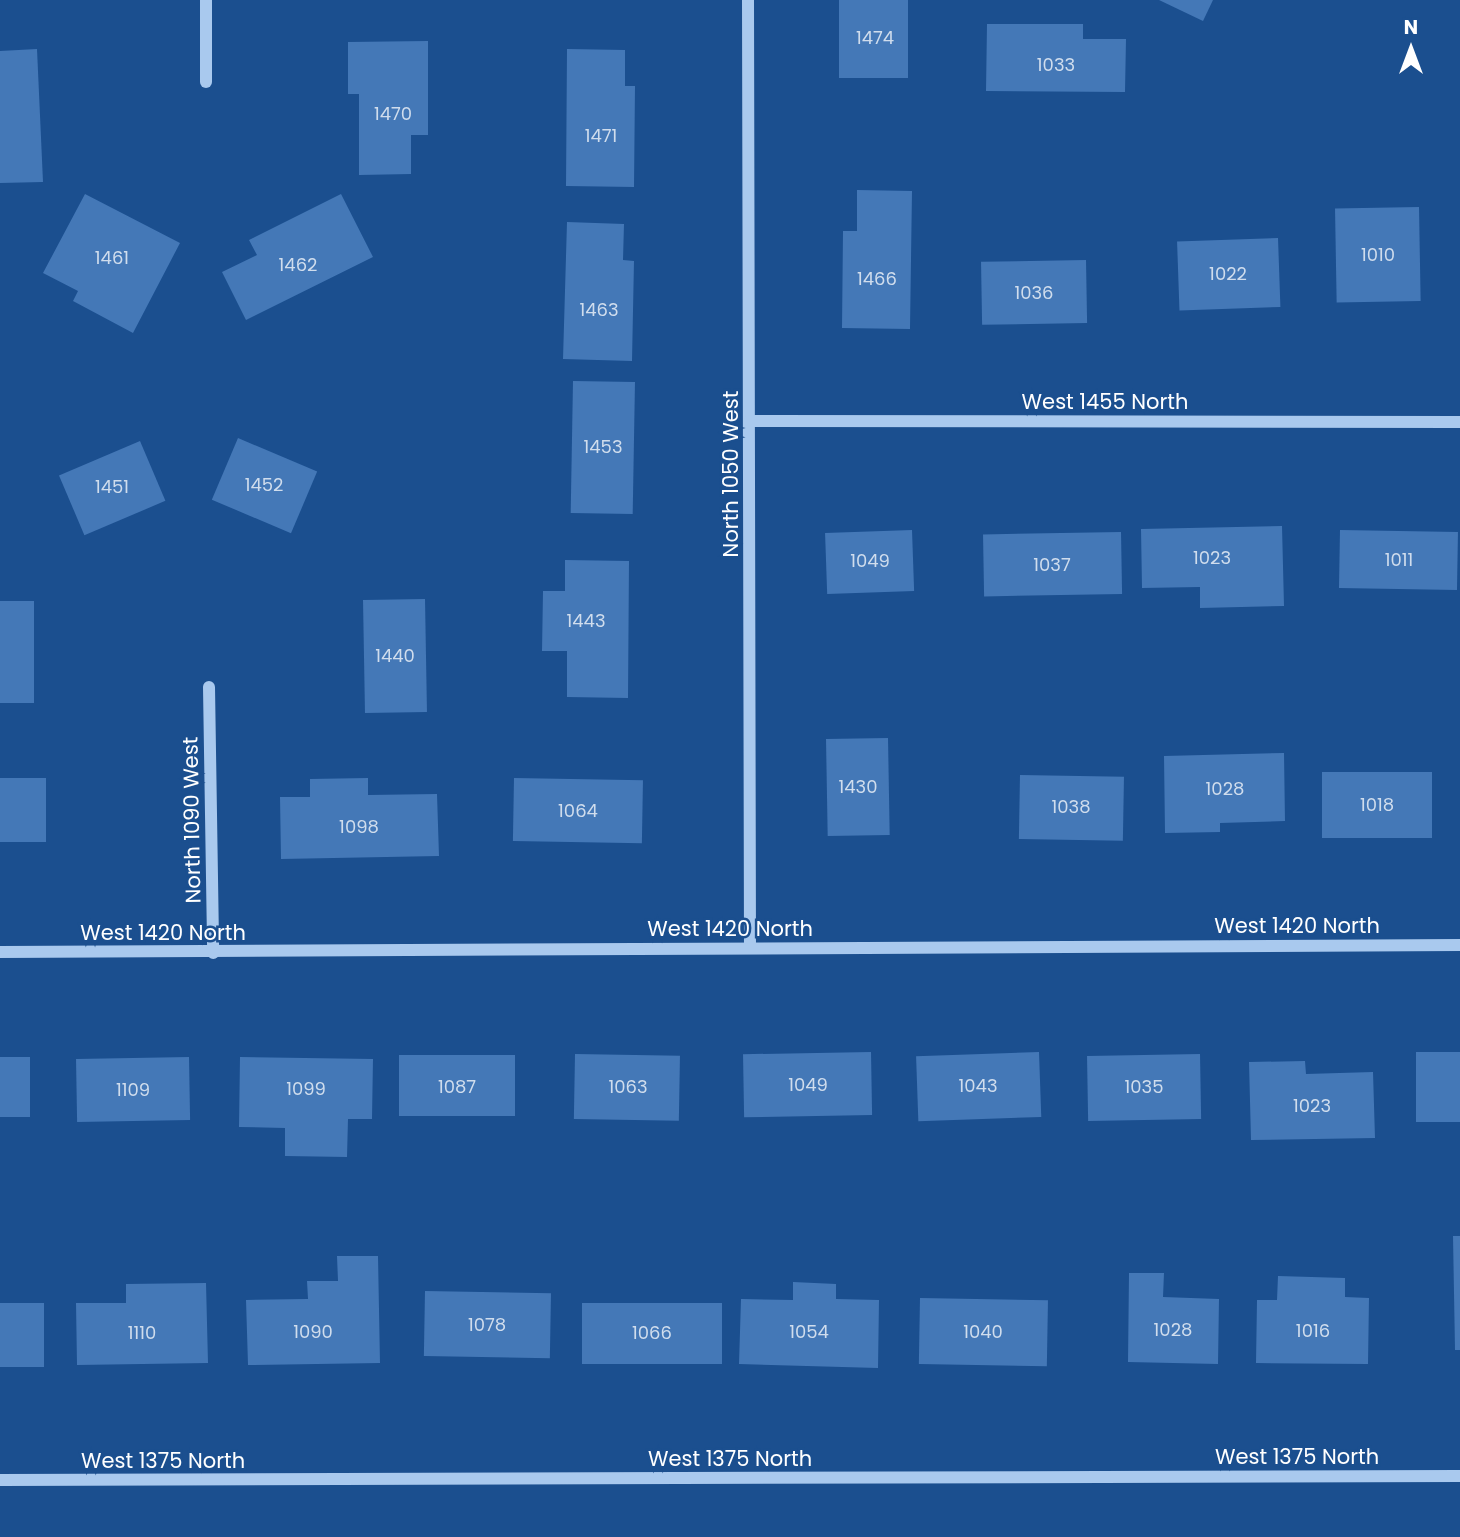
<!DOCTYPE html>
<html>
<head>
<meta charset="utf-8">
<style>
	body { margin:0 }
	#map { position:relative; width:1460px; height:1537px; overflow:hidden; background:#1b4f8f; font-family:Poppins,sans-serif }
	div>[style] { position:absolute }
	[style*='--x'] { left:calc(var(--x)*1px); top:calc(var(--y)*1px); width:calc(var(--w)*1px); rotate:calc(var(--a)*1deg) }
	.building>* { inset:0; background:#4478b7; transform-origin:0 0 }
	.minor>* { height:12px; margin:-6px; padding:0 6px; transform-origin:6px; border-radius:6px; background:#a9c9ee }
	span { translate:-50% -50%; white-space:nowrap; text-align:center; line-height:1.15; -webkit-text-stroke:5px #1b4f8f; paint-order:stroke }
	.number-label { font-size:18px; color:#d0dded }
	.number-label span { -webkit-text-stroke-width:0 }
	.street-label { font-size:21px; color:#fff }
	.north { position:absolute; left:1376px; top:14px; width:70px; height:70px; -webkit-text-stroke:5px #1b4f8f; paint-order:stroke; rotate:0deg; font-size:19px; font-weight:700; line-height:28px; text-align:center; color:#fff }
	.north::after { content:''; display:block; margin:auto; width:24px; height:32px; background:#fff; clip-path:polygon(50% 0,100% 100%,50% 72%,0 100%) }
</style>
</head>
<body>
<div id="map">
	<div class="building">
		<i style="left:839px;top:0;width:69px;height:78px"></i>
		<i style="clip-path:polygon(1159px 0,1213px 0,1203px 21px)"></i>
		<i style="clip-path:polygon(987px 24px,1083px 24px,1083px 39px,1126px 39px,1125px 92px,986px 91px)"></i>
		<i style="clip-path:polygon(428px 41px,428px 135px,411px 135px,411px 174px,359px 175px,359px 94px,348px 94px,348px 42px)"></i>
		<i style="clip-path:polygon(37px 49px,43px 182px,0 183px,0 51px)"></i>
		<i style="clip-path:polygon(567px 49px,625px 50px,625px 86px,635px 86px,634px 187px,566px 186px)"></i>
		<i style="clip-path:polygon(857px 190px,912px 191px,910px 329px,842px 328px,843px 231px,857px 231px)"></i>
		<i style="clip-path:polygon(85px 194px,180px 243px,133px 333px,73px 301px,78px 291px,43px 273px)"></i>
		<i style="clip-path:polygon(341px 194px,373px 257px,246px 320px,222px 272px,257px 255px,249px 240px)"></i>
		<i style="left:1419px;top:207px;width:94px;height:84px;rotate:89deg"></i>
		<i style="clip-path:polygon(567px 222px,624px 224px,623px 260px,634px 261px,632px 361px,563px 359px)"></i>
		<i style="left:1278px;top:238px;width:69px;height:101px;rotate:88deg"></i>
		<i style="left:1086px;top:260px;width:63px;height:105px;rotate:89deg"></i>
		<i style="left:573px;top:381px;width:62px;height:132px;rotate:1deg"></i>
		<i style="left:238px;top:438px;width:86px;height:67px;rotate:23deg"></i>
		<i style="left:140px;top:441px;width:65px;height:88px;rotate:67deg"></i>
		<i style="clip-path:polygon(1282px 526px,1284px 606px,1200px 608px,1200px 587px,1142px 588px,1141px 529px)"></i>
		<i style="left:912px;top:530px;width:61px;height:87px;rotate:88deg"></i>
		<i style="left:1340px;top:530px;width:118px;height:58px;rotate:1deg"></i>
		<i style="left:1121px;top:532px;width:62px;height:138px;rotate:89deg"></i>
		<i style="clip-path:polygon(565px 560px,629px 561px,628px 698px,567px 697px,567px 651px,542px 651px,543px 591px,565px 591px)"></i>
		<i style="left:425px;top:599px;width:113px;height:62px;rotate:89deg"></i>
		<i style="left:0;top:601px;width:34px;height:102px"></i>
		<i style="left:888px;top:738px;width:97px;height:62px;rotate:89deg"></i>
		<i style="clip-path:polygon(1284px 753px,1285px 821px,1220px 823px,1220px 832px,1165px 833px,1164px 756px)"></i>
		<i style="left:1322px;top:772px;width:110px;height:66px"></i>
		<i style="left:1020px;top:775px;width:104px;height:64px;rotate:1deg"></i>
		<i style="left:0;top:778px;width:46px;height:64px"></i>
		<i style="clip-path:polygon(368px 778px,368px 795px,437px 794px,439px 856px,281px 859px,280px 797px,310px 797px,310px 779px)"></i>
		<i style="left:514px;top:778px;width:129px;height:63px;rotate:1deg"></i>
		<i style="left:871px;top:1052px;width:63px;height:128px;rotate:89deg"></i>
		<i style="left:1039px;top:1052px;width:65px;height:123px;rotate:88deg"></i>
		<i style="left:1416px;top:1052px;width:44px;height:70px"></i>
		<i style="left:575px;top:1054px;width:105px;height:65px;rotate:1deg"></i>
		<i style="left:1200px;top:1054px;width:65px;height:113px;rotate:89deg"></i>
		<i style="left:515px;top:1055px;width:61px;height:116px;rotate:90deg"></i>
		<i style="left:0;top:1057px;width:30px;height:60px"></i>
		<i style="left:189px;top:1057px;width:63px;height:113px;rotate:89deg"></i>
		<i style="clip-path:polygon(240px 1057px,373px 1059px,372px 1119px,348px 1119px,347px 1157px,285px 1156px,285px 1128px,239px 1127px)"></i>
		<i style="clip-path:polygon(1305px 1061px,1306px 1074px,1373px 1072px,1375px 1138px,1251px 1140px,1249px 1062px)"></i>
		<i style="clip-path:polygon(1453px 1236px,1460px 1236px,1460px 1350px,1455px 1350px)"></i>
		<i style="clip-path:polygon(337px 1256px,378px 1256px,380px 1363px,248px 1365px,246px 1300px,308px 1299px,307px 1281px,338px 1281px)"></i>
		<i style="clip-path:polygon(1129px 1273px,1164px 1273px,1163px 1297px,1219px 1299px,1218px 1364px,1128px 1362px)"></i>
		<i style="clip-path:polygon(1278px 1276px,1345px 1278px,1345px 1297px,1369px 1298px,1368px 1364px,1256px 1363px,1257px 1300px,1277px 1300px)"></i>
		<i style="clip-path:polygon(793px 1282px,836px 1284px,836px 1299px,879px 1300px,878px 1368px,739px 1364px,741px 1299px,793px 1300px)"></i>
		<i style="clip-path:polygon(206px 1283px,208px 1363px,77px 1365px,76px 1303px,126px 1303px,126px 1284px)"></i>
		<i style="left:425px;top:1291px;width:126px;height:65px;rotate:1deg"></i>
		<i style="left:920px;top:1298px;width:128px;height:66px;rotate:1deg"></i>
		<i style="left:0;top:1303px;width:44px;height:64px"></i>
		<i style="left:582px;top:1303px;width:140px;height:61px"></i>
	</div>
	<div class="minor">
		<i style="--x:206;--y:0;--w:82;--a:90"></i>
		<i style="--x:748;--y:0;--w:948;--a:89.88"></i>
		<i style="--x:750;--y:421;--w:710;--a:0.08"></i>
		<i style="--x:209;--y:687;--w:266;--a:89.1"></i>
		<i style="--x:0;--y:952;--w:1460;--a:-0.27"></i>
		<i style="--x:0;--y:1480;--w:1460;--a:-0.16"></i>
	</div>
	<div class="number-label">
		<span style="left:875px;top:38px">1474</span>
		<span style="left:1056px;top:65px">1033</span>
		<span style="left:393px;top:114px">1470</span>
		<span style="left:601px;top:136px">1471</span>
		<span style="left:1378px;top:255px">1010</span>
		<span style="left:112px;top:258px">1461</span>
		<span style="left:298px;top:265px">1462</span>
		<span style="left:1228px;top:274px">1022</span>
		<span style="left:877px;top:279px">1466</span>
		<span style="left:1034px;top:293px">1036</span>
		<span style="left:599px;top:310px">1463</span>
		<span style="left:603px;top:447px">1453</span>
		<span style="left:264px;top:485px">1452</span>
		<span style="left:112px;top:487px">1451</span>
		<span style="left:1212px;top:558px">1023</span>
		<span style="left:1399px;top:560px">1011</span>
		<span style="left:870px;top:561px">1049</span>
		<span style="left:1052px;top:565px">1037</span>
		<span style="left:586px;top:621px">1443</span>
		<span style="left:395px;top:656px">1440</span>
		<span style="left:858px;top:787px">1430</span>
		<span style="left:1225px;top:789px">1028</span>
		<span style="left:1377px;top:805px">1018</span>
		<span style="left:1071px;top:807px">1038</span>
		<span style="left:578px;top:811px">1064</span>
		<span style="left:359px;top:827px">1098</span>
		<span style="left:808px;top:1085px">1049</span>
		<span style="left:978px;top:1086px">1043</span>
		<span style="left:457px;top:1087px">1087</span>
		<span style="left:628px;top:1087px">1063</span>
		<span style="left:1144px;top:1087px">1035</span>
		<span style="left:306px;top:1089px">1099</span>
		<span style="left:133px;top:1090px">1109</span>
		<span style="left:1312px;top:1106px">1023</span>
		<span style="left:487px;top:1325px">1078</span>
		<span style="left:1173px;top:1330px">1028</span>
		<span style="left:1313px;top:1331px">1016</span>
		<span style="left:313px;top:1332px">1090</span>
		<span style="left:809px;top:1332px">1054</span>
		<span style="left:983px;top:1332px">1040</span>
		<span style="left:142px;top:1333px">1110</span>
		<span style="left:652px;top:1333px">1066</span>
	</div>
	<div class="street-label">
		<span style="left:1105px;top:402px">West 1455 North</span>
		<span style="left:731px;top:474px;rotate:-90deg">North 1050 West</span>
		<span style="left:192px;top:820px;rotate:-91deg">North 1090 West</span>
		<span style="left:1297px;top:926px">West 1420 North</span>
		<span style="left:730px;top:929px">West 1420 North</span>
		<span style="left:163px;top:933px">West 1420 North</span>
		<span style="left:1297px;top:1457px">West 1375 North</span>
		<span style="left:730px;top:1459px">West 1375 North</span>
		<span style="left:163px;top:1461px">West 1375 North</span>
	</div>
	<div class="north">N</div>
</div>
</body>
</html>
